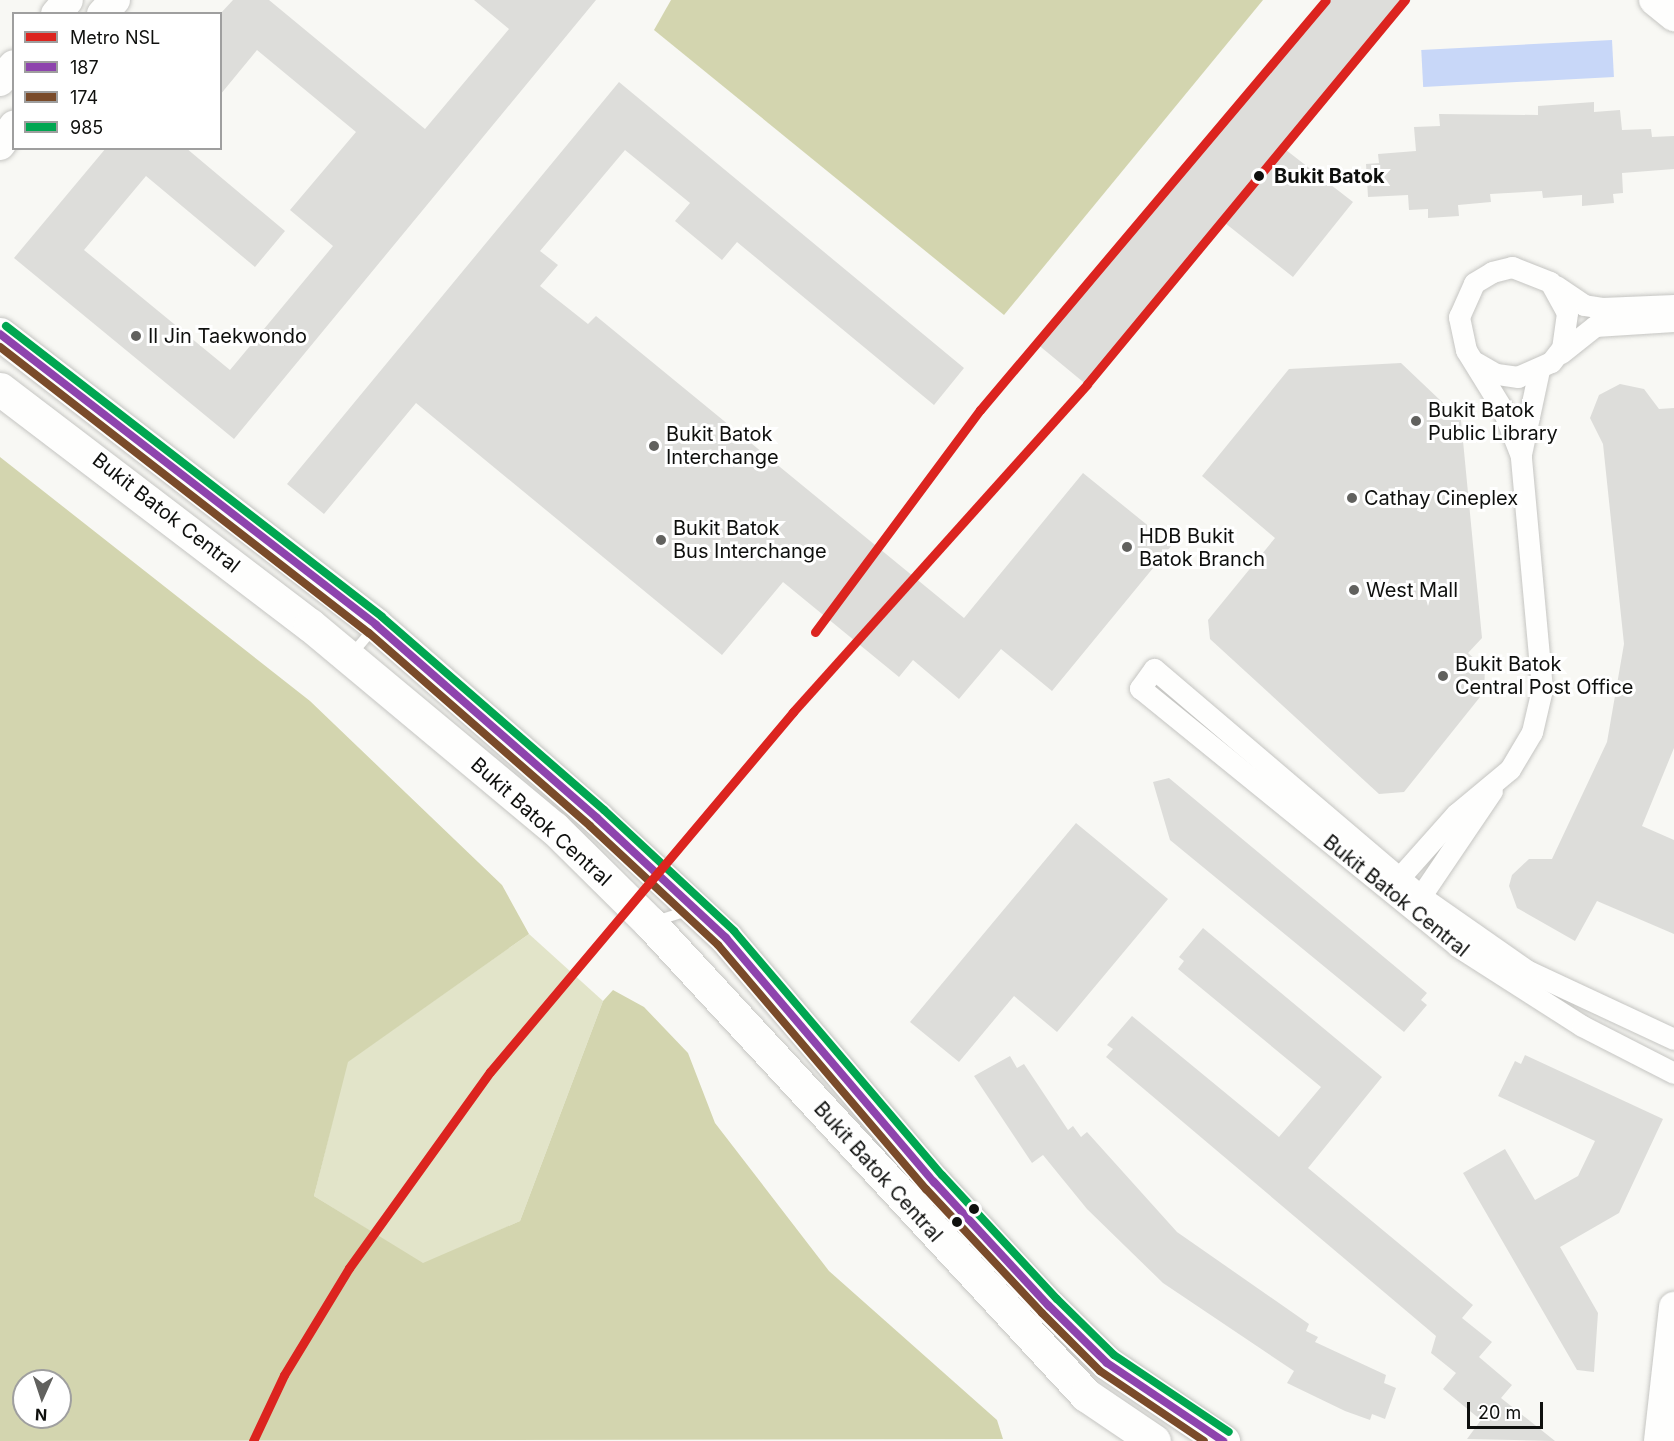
<!DOCTYPE html>
<html>
<head>
<meta charset="utf-8">
<style>
	body { margin:0 }
	#map { position:relative; width:1674px; height:1441px; overflow:hidden; background:#f8f8f4; font-family:Inter,sans-serif }
	div>[style] { position:absolute }
	[style*='--x'] { left:calc(var(--x)*1px); top:calc(var(--y)*1px); width:calc(var(--w)*1px); rotate:calc(var(--a)*1deg) }
	.green>* { inset:0; background:#e2e4c9 }
	.forest>* { inset:0; background:#d3d5af }
	.water>* { inset:0; background:#c8d7f8; transform-origin:0 0 }
	.building>* { inset:0; background:#ddddda }
	.roads { filter:drop-shadow(0 0 2px #c5c5c2) drop-shadow(0 0 2px #c5c5c2) }
	.service>* { height:10px; margin:-5px; padding:0 5px; transform-origin:5px; border-radius:5px; background:#fefefd }
	.minor>* { height:21px; margin:-10.5px; padding:0 10.5px; transform-origin:10.5px; border-radius:10.5px; background:#fefefd }
	.secondary>* { height:30px; margin:-15px; padding:0 15px; transform-origin:15px; border-radius:15px; background:#fefefd }
	.primary>* { height:33px; margin:-16.5px; padding:0 16.5px; transform-origin:16.5px; border-radius:16.5px; background:#fefefd }
	.bus-1>* { height:8px; margin:-4px; padding:0 4px; transform-origin:4px; border-radius:4px; background:#8e44ad }
	.bus-2>* { height:8px; margin:-4px; padding:0 4px; transform-origin:4px; border-radius:4px; background:#7a4b2a }
	.bus-3>* { height:8px; margin:-4px; padding:0 4px; transform-origin:4px; border-radius:4px; background:#00a651 }
	.metro-1>* { height:9px; margin:-4.5px; padding:0 4.5px; transform-origin:4.5px; border-radius:4.5px; background:#dc241f }
	.dots>* { width:16px; height:16px; translate:-50% -50%; box-sizing:border-box; border:3px solid #fff; border-radius:50% }
	span { translate:-50% -50%; white-space:nowrap; text-align:center; line-height:1.15; -webkit-text-stroke:6px #fff; paint-order:stroke }
	.stop-label { font-size:20px; color:#0f100e; font-weight:700 }
	.left { translate:0 -50%; text-align:left }
	.poi-label { font-size:20px; color:#0f100e }
	.street-label { font-size:20px; color:#0f100e }
	.legend { position:absolute; left:12px; top:12px; width:210px; height:138px; box-sizing:border-box; background:#fff; border:2px solid #9f9f9f; margin:0; padding:8px 10px; list-style:none; font-size:18px; color:#0f100e }
	.legend li { display:flex; align-items:center; gap:12px; height:30px }
	.legend b { width:30px; border:2px solid #9f9f9f }
	.north { position:absolute; left:12px; top:1369px; width:60px; height:60px; box-sizing:border-box; background:#fff; border:2px solid #9f9f9f; border-radius:50%; rotate:183deg; font-size:16px; font-weight:700; line-height:24px; text-align:center; color:#0f100e }
	.north::after { content:''; display:block; margin:auto; width:21px; height:27px; background:#61615e; clip-path:polygon(50% 0,100% 100%,50% 72%,0 100%) }
	.scale { position:absolute; left:1467px; top:1402px; width:76px; height:27px; box-sizing:border-box; border:3px solid #0f100e; border-top:0; padding-left:8px; font-size:18px; line-height:21px; white-space:nowrap; color:#0f100e; -webkit-text-stroke:4px #fff; paint-order:stroke }
</style>
</head>
<body>
<div id="map">
	<div class="green">
		<i style="clip-path:polygon(529px 934px,603px 1001px,520px 1221px,423px 1264px,314px 1196px,347px 1062px)"></i>
	</div>
	<div class="forest">
		<i style="clip-path:polygon(671px 0,1263px 0,1004px 315px,654px 30px)"></i>
		<i style="clip-path:polygon(evenodd,0 457px,310px 701px,502px 885px,529px 934px,348px 1062px,314px 1196px,423px 1263px,520px 1221px,603px 1001px,613px 990px,644px 1007px,688px 1053px,715px 1123px,829px 1271px,997px 1420px,1003px 1439px,0 1441px,0 457px,24px 1381px,60px 1381px,60px 1417px,24px 1417px,24px 1381px)"></i>
	</div>
	<div class="water">
		<i style="left:1612px;top:40px;width:37px;height:191px;rotate:87deg"></i>
	</div>
	<div class="building">
		<i style="clip-path:polygon(233px 0,269px 0,425px 129px,509px 29px,474px 0,596px 0,234px 439px,14px 258px,106px 148px,186px 148px,285px 231px,255px 267px,146px 176px,84px 250px,230px 370px,333px 246px,290px 210px,356px 132px,257px 50px,220px 95px,220px 14px)"></i>
		<i style="clip-path:polygon(1323px 0,1411px 0,1286px 150px,1353px 202px,1293px 277px,1225px 223px,1088px 386px,1036px 343px)"></i>
		<i style="clip-path:polygon(619px 82px,964px 368px,934px 405px,737px 242px,722px 260px,675px 221px,690px 203px,625px 150px,540px 251px,558px 265px,540px 286px,588px 324px,596px 316px,964px 618px,1083px 473px,1172px 545px,1052px 691px,1001px 649px,959px 699px,913px 660px,899px 677px,783px 582px,722px 655px,416px 403px,324px 514px,287px 484px)"></i>
		<i style="clip-path:polygon(1594px 102px,1594px 112px,1620px 110px,1622px 130px,1651px 129px,1652px 137px,1674px 136px,1674px 169px,1622px 173px,1623px 193px,1613px 194px,1614px 203px,1582px 206px,1582px 195px,1543px 198px,1542px 191px,1490px 194px,1491px 202px,1458px 205px,1459px 216px,1428px 218px,1428px 209px,1409px 210px,1408px 195px,1368px 197px,1366px 164px,1379px 163px,1378px 154px,1416px 151px,1414px 127px,1440px 126px,1439px 114px,1538px 115px,1538px 106px)"></i>
		<i style="clip-path:polygon(1401px 363px,1461px 420px,1482px 638px,1468px 653px,1485px 668px,1484px 692px,1404px 792px,1379px 794px,1210px 639px,1208px 620px,1275px 538px,1202px 476px,1289px 369px)"></i>
		<i style="clip-path:polygon(1620px 384px,1644px 389px,1659px 409px,1674px 408px,1674px 748px,1642px 826px,1674px 840px,1674px 934px,1597px 901px,1575px 941px,1517px 908px,1509px 886px,1512px 875px,1529px 859px,1552px 859px,1607px 742px,1624px 644px,1603px 444px,1590px 418px,1599px 395px)"></i>
		<i style="clip-path:polygon(1169px 778px,1427px 993px,1421px 1000px,1427px 1005px,1404px 1032px,1170px 840px,1153px 782px)"></i>
		<i style="clip-path:polygon(1076px 823px,1168px 899px,1057px 1032px,1014px 996px,959px 1062px,910px 1022px)"></i>
		<i style="clip-path:polygon(1203px 928px,1382px 1077px,1308px 1168px,1473px 1305px,1462px 1318px,1492px 1342px,1479px 1357px,1512px 1385px,1501px 1398px,1555px 1441px,1467px 1439px,1481px 1420px,1443px 1389px,1456px 1373px,1431px 1353px,1436px 1336px,1106px 1057px,1113px 1049px,1107px 1045px,1132px 1016px,1279px 1137px,1321px 1087px,1178px 969px,1184px 961px,1179px 957px)"></i>
		<i style="clip-path:polygon(1525px 1055px,1663px 1119px,1619px 1213px,1560px 1247px,1598px 1313px,1594px 1372px,1577px 1370px,1463px 1173px,1505px 1149px,1535px 1200px,1578px 1176px,1595px 1141px,1498px 1096px,1515px 1061px,1521px 1064px)"></i>
		<i style="clip-path:polygon(1010px 1056px,1017px 1068px,1024px 1064px,1068px 1130px,1073px 1126px,1081px 1137px,1087px 1132px,1177px 1232px,1309px 1324px,1306px 1331px,1318px 1337px,1315px 1342px,1386px 1375px,1384px 1383px,1396px 1388px,1385px 1419px,1372px 1414px,1370px 1420px,1345px 1411px,1287px 1383px,1294px 1371px,1163px 1283px,1087px 1209px,1043px 1155px,1032px 1163px,974px 1076px)"></i>
	</div>
	<div class="roads">
		<div class="service">
			<i style="--x:352;--y:654;--w:35;--a:-50"></i>
			<i style="--x:656;--y:921;--w:35;--a:-18"></i>
		</div>
		<div class="minor">
			<i style="--x:1556;--y:286;--w:34;--a:34"></i>
			<i style="--x:1584;--y:305;--w:18;--a:9"></i>
			<i style="--x:1602;--y:308;--w:72;--a:-2.4"></i>
			<i style="--x:1561;--y:353;--w:43;--a:-38.5"></i>
			<i style="--x:1595;--y:326;--w:79;--a:-3.6"></i>
			<i style="--x:1521;--y:454;--w:86;--a:-77.9"></i>
			<i style="--x:1391;--y:887;--w:98;--a:-48.3"></i>
			<i style="--x:1456;--y:814;--w:70;--a:-39.8"></i>
			<i style="--x:1510;--y:769;--w:43;--a:-59.3"></i>
			<i style="--x:1532;--y:732;--w:44;--a:-76.9"></i>
			<i style="--x:1542;--y:689;--w:234;--a:-95.2"></i>
			<i style="--x:1521;--y:456;--w:49;--a:-111.4"></i>
			<i style="--x:1503;--y:410;--w:70;--a:-121.7"></i>
			<i style="--x:1466;--y:350;--w:34;--a:-102"></i>
			<i style="--x:1459;--y:317;--w:37;--a:-66"></i>
			<i style="--x:1474;--y:283;--w:21;--a:-31"></i>
			<i style="--x:1492;--y:272;--w:21;--a:-14"></i>
			<i style="--x:1512;--y:267;--w:41;--a:21.5"></i>
			<i style="--x:1550;--y:282;--w:35;--a:61"></i>
			<i style="--x:1567;--y:313;--w:35;--a:98"></i>
			<i style="--x:1562;--y:348;--w:18;--a:128"></i>
			<i style="--x:1551;--y:362;--w:36;--a:156"></i>
			<i style="--x:1518;--y:377;--w:22;--a:-172"></i>
			<i style="--x:1496;--y:374;--w:22;--a:-150"></i>
			<i style="--x:1414;--y:906;--w:139;--a:-55.9"></i>
			<i style="--x:1674;--y:1039;--w:161;--a:-155"></i>
			<i style="--x:1528;--y:971;--w:129;--a:-145.1"></i>
			<i style="--x:1422;--y:897;--w:352;--a:-139.6"></i>
			<i style="--x:1154;--y:669;--w:24;--a:126"></i>
			<i style="--x:1140;--y:688;--w:409;--a:39.1"></i>
			<i style="--x:1457;--y:946;--w:148;--a:32.6"></i>
			<i style="--x:1582;--y:1026;--w:103;--a:27.1"></i>
		</div>
		<div class="secondary">
			<i style="--x:1654;--y:0;--w:26;--a:39"></i>
			<i style="--x:56;--y:14;--w:18;--a:-49"></i>
			<i style="--x:102;--y:14;--w:19;--a:-47"></i>
			<i style="--x:0;--y:81;--w:21;--a:-49"></i>
			<i style="--x:0;--y:145;--w:24;--a:-54"></i>
			<i style="--x:1659;--y:1441;--w:135;--a:-83.6"></i>
		</div>
		<div class="primary">
			<i style="--x:0;--y:334;--w:475;--a:37.7"></i>
			<i style="--x:376;--y:625;--w:293;--a:41.1"></i>
			<i style="--x:597;--y:818;--w:176;--a:42.9"></i>
			<i style="--x:726;--y:938;--w:321;--a:49.6"></i>
			<i style="--x:934;--y:1182;--w:169;--a:47.2"></i>
			<i style="--x:1049;--y:1306;--w:81;--a:44.5"></i>
			<i style="--x:1107;--y:1363;--w:140;--a:33.9"></i>
			<i style="--x:0;--y:389;--w:390;--a:37.3"></i>
			<i style="--x:310;--y:625;--w:317;--a:39.8"></i>
			<i style="--x:554;--y:828;--w:135;--a:44.7"></i>
			<i style="--x:650;--y:923;--w:643;--a:47.27"></i>
			<i style="--x:1086;--y:1395;--w:82;--a:34.1"></i>
		</div>
	</div>
	<div class="bus-1">
		<i style="--x:0;--y:334;--w:475;--a:37.7"></i>
		<i style="--x:376;--y:625;--w:293;--a:41.1"></i>
		<i style="--x:597;--y:818;--w:176;--a:42.9"></i>
		<i style="--x:726;--y:938;--w:321;--a:49.6"></i>
		<i style="--x:934;--y:1182;--w:169;--a:47.2"></i>
		<i style="--x:1049;--y:1306;--w:81;--a:44.5"></i>
		<i style="--x:1107;--y:1363;--w:140;--a:33.9"></i>
	</div>
	<div class="bus-2">
		<i style="--x:0;--y:347;--w:467;--a:37.8"></i>
		<i style="--x:369;--y:633;--w:293;--a:41.1"></i>
		<i style="--x:590;--y:826;--w:175;--a:42.9"></i>
		<i style="--x:718;--y:945;--w:321;--a:49.6"></i>
		<i style="--x:926;--y:1189;--w:170;--a:46.9"></i>
		<i style="--x:1042;--y:1313;--w:82;--a:45"></i>
		<i style="--x:1100;--y:1371;--w:125;--a:33.9"></i>
	</div>
	<div class="bus-3">
		<i style="--x:6;--y:326;--w:475;--a:37.7"></i>
		<i style="--x:382;--y:617;--w:294;--a:41"></i>
		<i style="--x:604;--y:810;--w:178;--a:42.9"></i>
		<i style="--x:734;--y:931;--w:321;--a:49.6"></i>
		<i style="--x:942;--y:1175;--w:169;--a:47.2"></i>
		<i style="--x:1057;--y:1299;--w:80;--a:44.5"></i>
		<i style="--x:1114;--y:1355;--w:138;--a:33.8"></i>
	</div>
	<div class="metro-1">
		<i style="--x:815;--y:632;--w:277;--a:-53.4"></i>
		<i style="--x:980;--y:410;--w:536;--a:-49.84"></i>
		<i style="--x:253;--y:1441;--w:73;--a:-64.8"></i>
		<i style="--x:284;--y:1375;--w:125;--a:-58.7"></i>
		<i style="--x:349;--y:1268;--w:241;--a:-54.3"></i>
		<i style="--x:490;--y:1072;--w:471;--a:-49.9"></i>
		<i style="--x:793;--y:712;--w:440;--a:-48.1"></i>
		<i style="--x:1087;--y:384;--w:499;--a:-50.4"></i>
	</div>
	<div class="dots">
		<i style="left:1259px;top:176px;background:#0f100e"></i>
		<i style="left:136px;top:336px;background:#61615e"></i>
		<i style="left:1416px;top:421px;background:#61615e"></i>
		<i style="left:654px;top:446px;background:#61615e"></i>
		<i style="left:1352px;top:498px;background:#61615e"></i>
		<i style="left:661px;top:540px;background:#61615e"></i>
		<i style="left:1127px;top:547px;background:#61615e"></i>
		<i style="left:1354px;top:590px;background:#61615e"></i>
		<i style="left:1443px;top:676px;background:#61615e"></i>
		<i style="left:974px;top:1209px;background:#0f100e"></i>
		<i style="left:957px;top:1222px;background:#0f100e"></i>
	</div>
	<div class="stop-label">
		<span class="left" style="left:1274px;top:176px">Bukit Batok</span>
	</div>
	<div class="poi-label">
		<span class="left" style="left:148px;top:336px">Il Jin Taekwondo</span>
		<span class="left" style="left:1428px;top:422px">Bukit Batok<br>Public Library</span>
		<span class="left" style="left:666px;top:446px">Bukit Batok<br>Interchange</span>
		<span class="left" style="left:1364px;top:498px">Cathay Cineplex</span>
		<span class="left" style="left:673px;top:540px">Bukit Batok<br>Bus Interchange</span>
		<span class="left" style="left:1139px;top:548px">HDB Bukit<br>Batok Branch</span>
		<span class="left" style="left:1366px;top:590px">West Mall</span>
		<span class="left" style="left:1455px;top:676px">Bukit Batok<br>Central Post Office</span>
	</div>
	<div class="street-label">
		<span style="left:166px;top:513px;rotate:38deg">Bukit Batok Central</span>
		<span style="left:541px;top:822px;rotate:42deg">Bukit Batok Central</span>
		<span style="left:1396px;top:896px;rotate:39deg">Bukit Batok Central</span>
		<span style="left:878px;top:1172px;rotate:48deg">Bukit Batok Central</span>
	</div>
	<ul class="legend">
	<li><b style="height:8px;background:#dc241f"></b>Metro NSL</li>
	<li><b style="height:8px;background:#8e44ad"></b>187</li>
	<li><b style="height:8px;background:#7a4b2a"></b>174</li>
	<li><b style="height:8px;background:#00a651"></b>985</li>
	</ul>
	<div class="north">N</div>
	<div class="scale">20 m</div>
</div>
</body>
</html>
